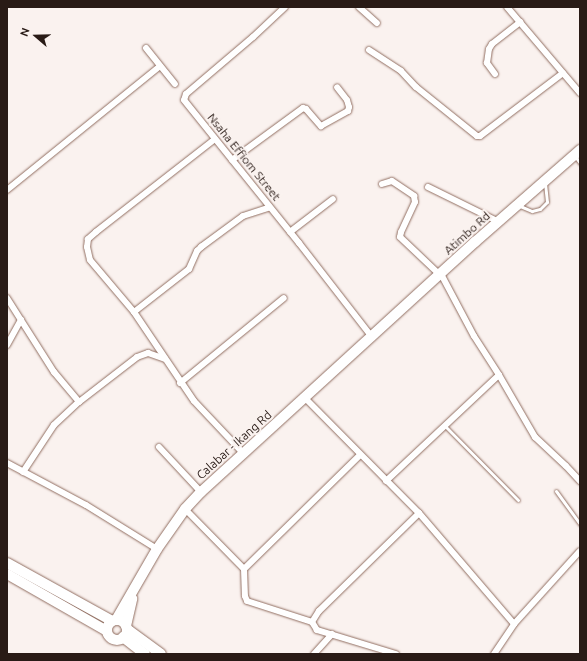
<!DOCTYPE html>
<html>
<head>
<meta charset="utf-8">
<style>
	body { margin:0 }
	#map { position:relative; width:587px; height:661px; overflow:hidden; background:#faf2ef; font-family:Ubuntu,sans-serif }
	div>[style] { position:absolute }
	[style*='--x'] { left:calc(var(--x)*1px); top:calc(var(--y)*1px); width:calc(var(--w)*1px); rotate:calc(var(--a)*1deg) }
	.roads { filter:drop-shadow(0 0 1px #916e61) drop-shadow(0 0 1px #916e61) }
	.service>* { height:3px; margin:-1.5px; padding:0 1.5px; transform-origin:1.5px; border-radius:1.5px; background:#fff }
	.minor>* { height:6px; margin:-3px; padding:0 3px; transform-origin:3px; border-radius:3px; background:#fff }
	.primary>* { height:10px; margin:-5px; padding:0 5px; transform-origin:5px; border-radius:5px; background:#fff }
	.primary>.ring { margin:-5px; padding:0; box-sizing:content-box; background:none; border:10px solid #fff; border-radius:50% }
	span { translate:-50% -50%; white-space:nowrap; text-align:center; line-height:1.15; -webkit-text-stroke:4px #faf2ef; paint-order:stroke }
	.street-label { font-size:12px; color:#291b16 }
	.frame { position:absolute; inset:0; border:8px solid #291b16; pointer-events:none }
	.north { position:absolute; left:16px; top:16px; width:40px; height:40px; -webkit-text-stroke:3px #faf2ef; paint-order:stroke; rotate:290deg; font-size:11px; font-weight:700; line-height:16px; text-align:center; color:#291b16 }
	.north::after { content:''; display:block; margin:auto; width:14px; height:18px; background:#291b16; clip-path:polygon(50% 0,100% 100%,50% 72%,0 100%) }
</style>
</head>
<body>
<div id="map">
	<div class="roads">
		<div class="service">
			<i style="--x:575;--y:156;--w:9;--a:54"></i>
			<i style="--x:520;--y:206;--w:13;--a:23"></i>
			<i style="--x:532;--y:211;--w:8;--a:-14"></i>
			<i style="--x:540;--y:209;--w:10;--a:-45"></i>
			<i style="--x:547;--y:202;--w:19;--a:-96"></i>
			<i style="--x:445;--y:426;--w:104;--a:45.4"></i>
			<i style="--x:556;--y:491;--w:41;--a:54"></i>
		</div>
		<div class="minor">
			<i style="--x:285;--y:7;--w:44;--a:136.8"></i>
			<i style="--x:253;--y:37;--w:88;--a:139.6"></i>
			<i style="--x:186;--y:94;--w:6;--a:108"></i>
			<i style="--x:184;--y:100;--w:184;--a:51.2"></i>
			<i style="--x:299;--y:243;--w:119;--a:52.2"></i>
			<i style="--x:359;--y:7;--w:24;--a:42"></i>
			<i style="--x:507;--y:7;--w:113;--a:49.7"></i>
			<i style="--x:146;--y:48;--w:46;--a:51.1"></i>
			<i style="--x:369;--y:50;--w:38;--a:33"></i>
			<i style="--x:401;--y:71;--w:22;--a:47"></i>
			<i style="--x:416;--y:87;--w:78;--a:38.8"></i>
			<i style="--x:477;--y:136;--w:3;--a:0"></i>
			<i style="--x:480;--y:136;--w:104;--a:-37.2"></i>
			<i style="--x:495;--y:74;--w:14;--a:-126"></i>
			<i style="--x:487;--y:63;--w:14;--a:-82"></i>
			<i style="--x:489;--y:49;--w:6;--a:-59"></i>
			<i style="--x:492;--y:44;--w:36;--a:-38"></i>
			<i style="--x:215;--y:139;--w:151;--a:142"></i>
			<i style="--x:96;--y:232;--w:11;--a:139"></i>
			<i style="--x:88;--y:239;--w:8;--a:97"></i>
			<i style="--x:87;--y:247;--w:13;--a:77"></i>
			<i style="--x:90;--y:260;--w:68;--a:49.8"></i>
			<i style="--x:134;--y:312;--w:107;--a:56"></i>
			<i style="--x:194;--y:401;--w:71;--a:46.7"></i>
			<i style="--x:232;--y:160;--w:88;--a:-36.2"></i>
			<i style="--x:303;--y:108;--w:3;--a:18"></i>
			<i style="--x:306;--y:109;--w:23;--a:49"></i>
			<i style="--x:321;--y:126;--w:31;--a:-29"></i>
			<i style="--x:348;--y:111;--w:4;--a:-76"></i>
			<i style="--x:349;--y:107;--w:7;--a:-106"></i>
			<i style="--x:347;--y:100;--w:16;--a:-128"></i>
			<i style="--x:382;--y:184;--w:10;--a:-17"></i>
			<i style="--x:392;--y:181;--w:27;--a:34"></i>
			<i style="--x:414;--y:196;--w:6;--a:81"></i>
			<i style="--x:415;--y:202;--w:33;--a:115"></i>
			<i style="--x:401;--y:232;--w:5;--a:101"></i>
			<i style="--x:400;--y:237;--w:55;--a:43.5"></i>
			<i style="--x:428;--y:187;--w:79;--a:26.2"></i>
			<i style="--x:7;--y:190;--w:197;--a:-39"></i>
			<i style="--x:290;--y:232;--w:54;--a:-37.5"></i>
			<i style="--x:441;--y:274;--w:70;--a:62"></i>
			<i style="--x:474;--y:336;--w:46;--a:57.3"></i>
			<i style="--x:499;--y:375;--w:72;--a:59.9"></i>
			<i style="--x:535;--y:437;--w:42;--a:43.1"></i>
			<i style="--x:566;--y:466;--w:21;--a:47"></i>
			<i style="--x:7;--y:298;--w:88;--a:57.6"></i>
			<i style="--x:54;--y:372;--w:39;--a:50"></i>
			<i style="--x:134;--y:312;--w:70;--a:-38"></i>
			<i style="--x:189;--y:269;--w:20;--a:-66"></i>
			<i style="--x:197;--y:251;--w:6;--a:-45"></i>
			<i style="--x:201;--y:247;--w:52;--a:-36.4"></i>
			<i style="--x:243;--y:216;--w:28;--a:-18"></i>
			<i style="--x:7;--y:345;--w:29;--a:-61"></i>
			<i style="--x:180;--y:383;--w:134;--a:-39.3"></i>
			<i style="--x:305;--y:398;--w:162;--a:45.3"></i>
			<i style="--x:419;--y:513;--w:146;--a:49.4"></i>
			<i style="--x:159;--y:447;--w:62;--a:47"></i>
			<i style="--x:7;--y:463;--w:89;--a:28"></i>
			<i style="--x:86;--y:505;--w:84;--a:31.8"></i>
			<i style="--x:23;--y:472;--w:56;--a:-56.6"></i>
			<i style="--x:54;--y:425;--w:34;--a:-43"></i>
			<i style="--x:79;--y:402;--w:73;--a:-37.8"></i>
			<i style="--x:137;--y:357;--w:12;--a:-20"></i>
			<i style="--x:148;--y:353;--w:18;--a:19"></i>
			<i style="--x:386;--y:481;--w:155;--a:-43.2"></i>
			<i style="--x:185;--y:509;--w:84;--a:45.5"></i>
			<i style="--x:244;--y:569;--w:27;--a:88"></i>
			<i style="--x:245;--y:596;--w:5;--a:68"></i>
			<i style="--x:247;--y:601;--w:68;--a:17.9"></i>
			<i style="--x:244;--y:569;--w:163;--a:-44.5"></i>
			<i style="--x:314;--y:654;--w:27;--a:-48"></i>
			<i style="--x:396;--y:654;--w:83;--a:-163.1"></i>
			<i style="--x:317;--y:630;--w:9;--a:-122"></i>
			<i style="--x:312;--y:622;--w:13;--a:-58"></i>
			<i style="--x:319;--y:611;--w:140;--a:-44.4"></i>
			<i style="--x:494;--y:654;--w:36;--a:-56"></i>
			<i style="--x:514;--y:624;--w:98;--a:-47.9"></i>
		</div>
		<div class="primary">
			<i style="--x:7;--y:563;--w:120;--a:28.9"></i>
			<i style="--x:7;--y:574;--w:115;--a:29.7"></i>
			<i style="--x:116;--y:620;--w:82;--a:-60"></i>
			<i style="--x:157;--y:549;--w:49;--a:-55"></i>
			<i style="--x:185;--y:509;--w:23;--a:-47"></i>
			<i style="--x:201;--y:492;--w:371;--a:-42.4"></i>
			<i style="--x:475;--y:242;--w:140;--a:-41.2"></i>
			<i class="ring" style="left:107px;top:620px;width:10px;height:10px"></i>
			<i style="--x:126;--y:626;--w:28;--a:-77"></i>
			<i style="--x:127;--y:629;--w:42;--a:36.3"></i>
			<i style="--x:123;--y:637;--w:28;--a:38"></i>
		</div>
	</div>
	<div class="street-label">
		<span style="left:244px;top:157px;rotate:51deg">Nsaha Effiom Street</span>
		<span style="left:467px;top:233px;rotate:-42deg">Atimbo Rd</span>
		<span style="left:234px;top:445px;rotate:-42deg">Calabar - Ikang Rd</span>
	</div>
	<div class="frame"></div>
	<div class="north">N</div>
</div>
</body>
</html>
